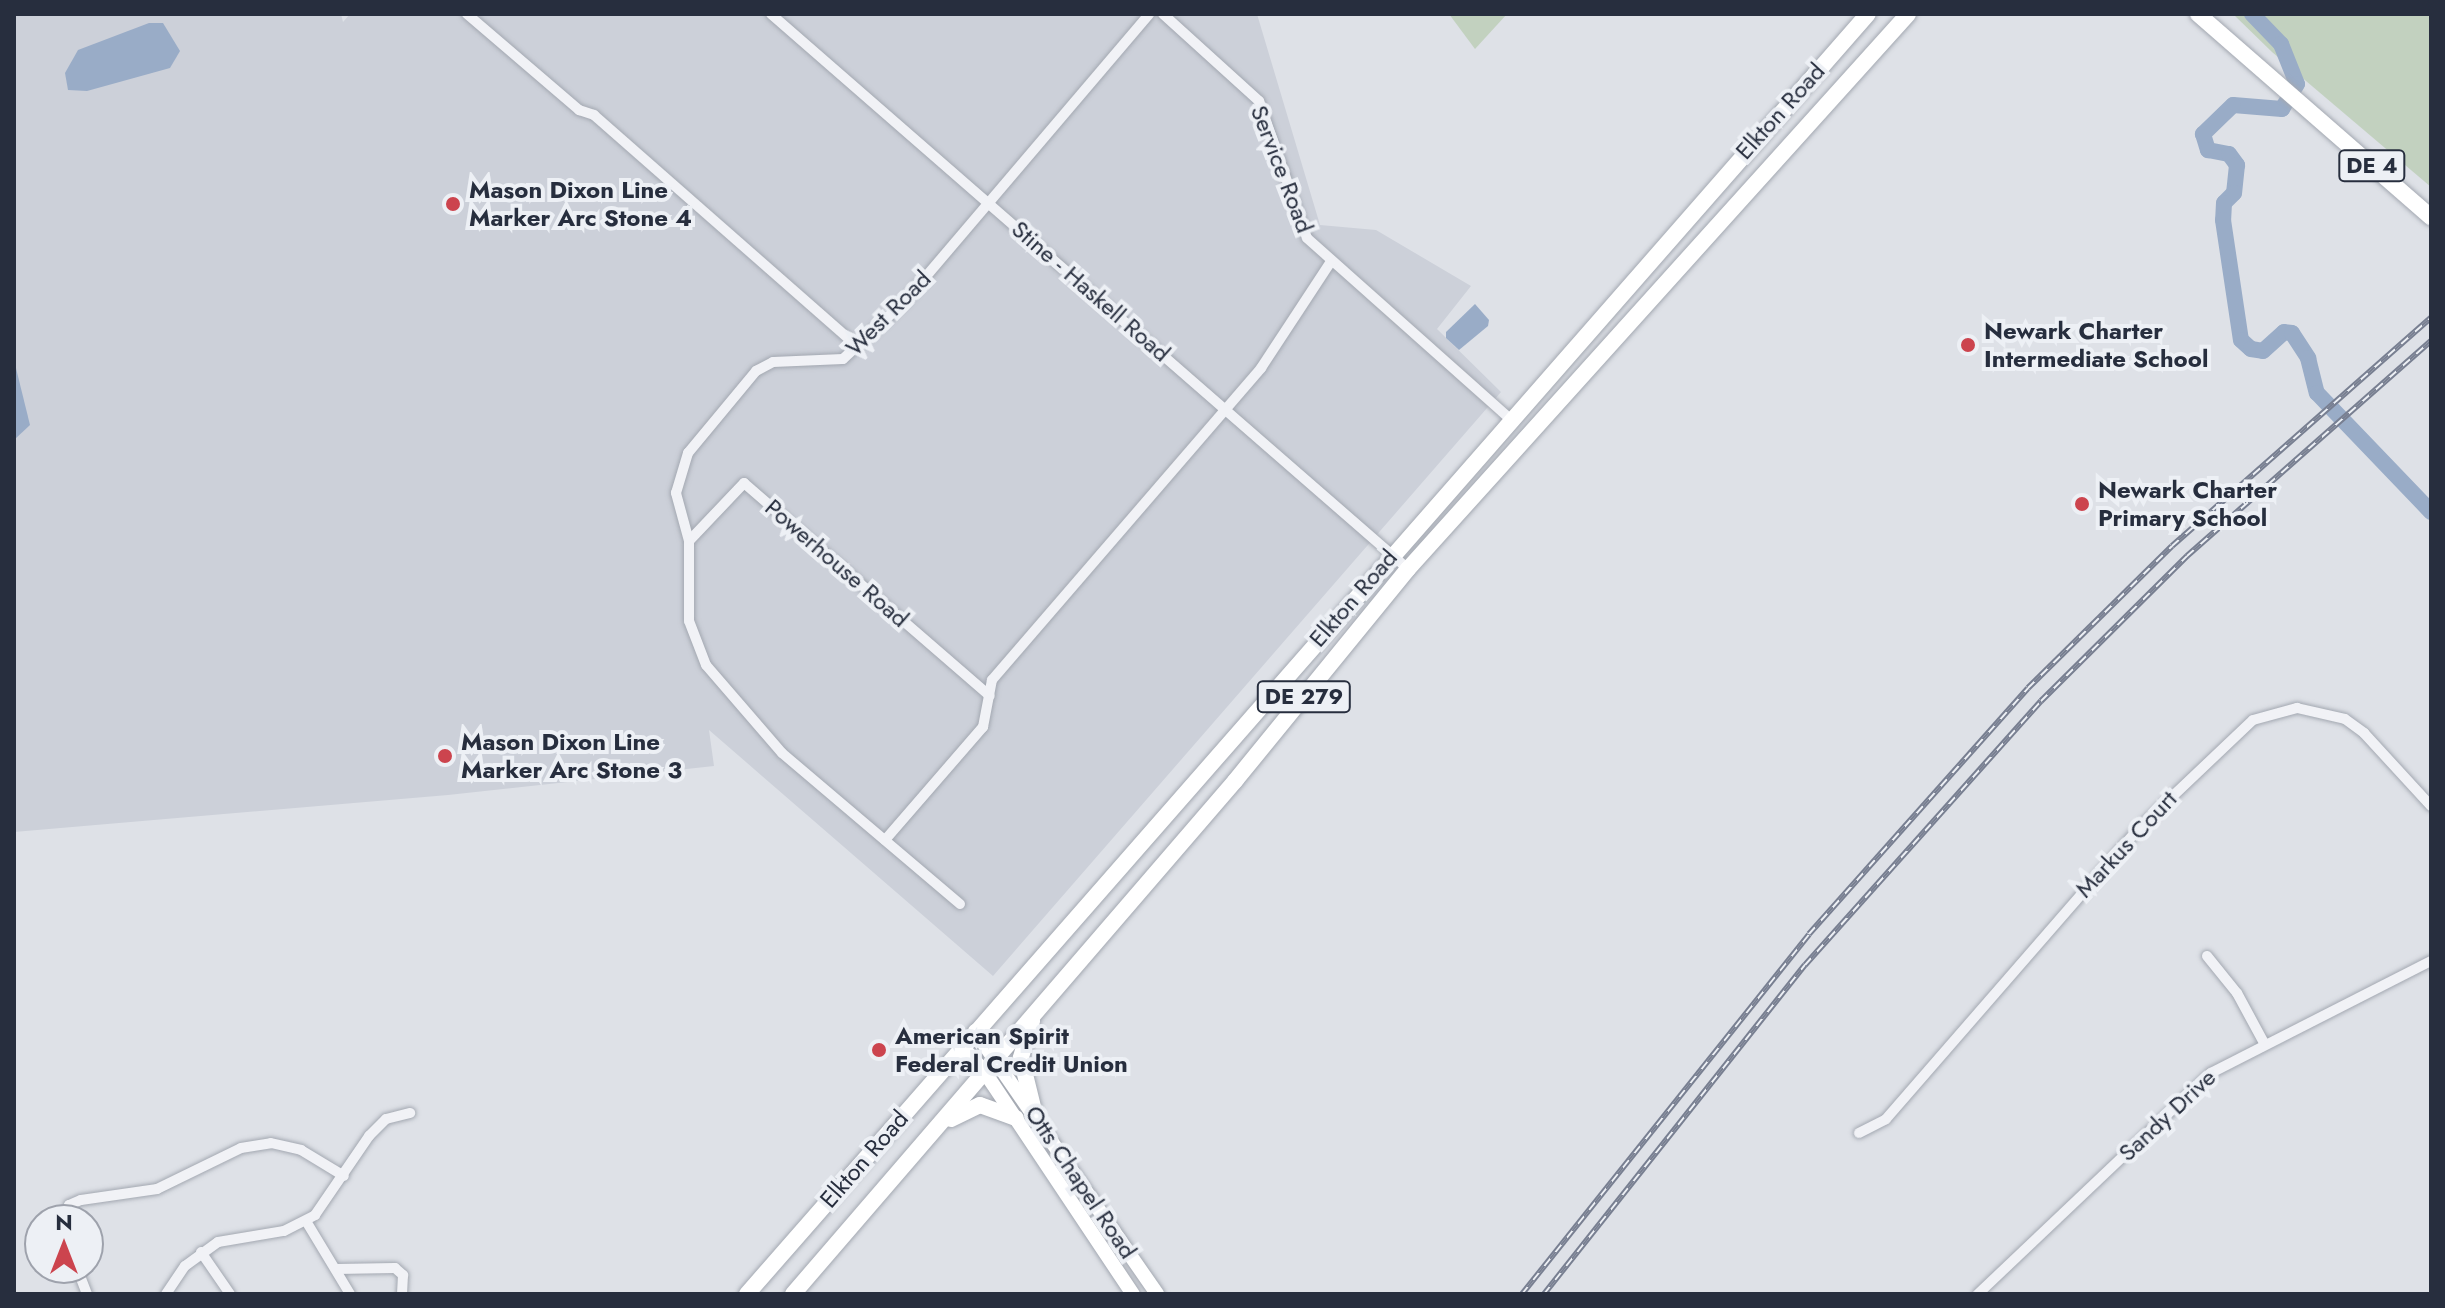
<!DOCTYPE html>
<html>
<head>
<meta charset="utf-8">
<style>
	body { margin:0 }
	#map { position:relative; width:2445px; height:1308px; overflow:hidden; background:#dee1e7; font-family:Jost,sans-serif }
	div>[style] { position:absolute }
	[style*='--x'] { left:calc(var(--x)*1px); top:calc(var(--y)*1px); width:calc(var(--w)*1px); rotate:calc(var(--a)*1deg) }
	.built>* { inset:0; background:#ccd0d9 }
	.green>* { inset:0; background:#c2d1bf }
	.water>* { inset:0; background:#99acc7 }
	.river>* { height:16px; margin:-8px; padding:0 8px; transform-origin:8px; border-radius:8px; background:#99acc7 }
	.roads { filter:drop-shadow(0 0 2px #a3a8b1) drop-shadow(0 0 2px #a3a8b1) }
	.street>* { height:10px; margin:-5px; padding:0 5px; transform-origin:5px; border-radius:5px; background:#f1f2f6 }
	.secondary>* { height:14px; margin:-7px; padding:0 7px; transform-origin:7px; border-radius:7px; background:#fff }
	.primary>* { height:16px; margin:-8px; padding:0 8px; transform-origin:8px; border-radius:8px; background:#fff }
	.rail>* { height:6px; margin-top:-3px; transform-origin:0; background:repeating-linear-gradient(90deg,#edf0f5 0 9px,#787f91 0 18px); box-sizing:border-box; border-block:2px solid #787f91 }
	.dots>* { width:22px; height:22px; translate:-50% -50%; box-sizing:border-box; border:4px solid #edf0f5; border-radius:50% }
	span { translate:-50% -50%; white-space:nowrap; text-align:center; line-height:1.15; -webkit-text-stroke:8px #edf0f5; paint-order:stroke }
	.shield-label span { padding:2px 6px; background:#edf0f5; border:2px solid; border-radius:6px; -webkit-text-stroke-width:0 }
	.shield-label { font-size:22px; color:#272e3e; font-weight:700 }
	.street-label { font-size:24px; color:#272e3e }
	.poi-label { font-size:24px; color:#272e3e; font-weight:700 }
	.left { translate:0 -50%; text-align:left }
	.frame { position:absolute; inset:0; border:16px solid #272e3e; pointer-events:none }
	.north { position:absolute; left:24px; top:1204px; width:80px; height:80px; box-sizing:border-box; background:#edf0f5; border:2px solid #9ea2ac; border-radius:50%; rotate:0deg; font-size:22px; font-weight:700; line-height:32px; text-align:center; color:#272e3e }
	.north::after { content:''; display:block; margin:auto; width:28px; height:36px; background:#cc444e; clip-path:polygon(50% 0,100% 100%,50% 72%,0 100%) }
</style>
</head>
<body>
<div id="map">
	<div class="built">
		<i style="clip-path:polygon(14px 14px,341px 14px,343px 22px,350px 14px,1257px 14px,1320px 225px,1376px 230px,1471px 286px,1437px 329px,1501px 392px,993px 976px,709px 730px,714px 766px,448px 795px,14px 832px)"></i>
	</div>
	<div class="green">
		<i style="clip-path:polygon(1449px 14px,1507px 14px,1475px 49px)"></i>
		<i style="clip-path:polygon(2233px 14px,2431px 14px,2431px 187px,2272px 52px)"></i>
	</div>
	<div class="water">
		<i style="clip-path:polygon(149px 23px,163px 23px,180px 51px,170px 68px,87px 91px,68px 90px,65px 73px,78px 50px)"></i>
		<i style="clip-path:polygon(1475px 304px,1489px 320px,1488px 326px,1459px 350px,1446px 338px,1446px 332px)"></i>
		<i style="clip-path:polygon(14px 360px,30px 425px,14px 440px)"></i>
	</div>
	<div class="river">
		<i style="--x:2252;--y:14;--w:42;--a:46"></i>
		<i style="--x:2281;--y:44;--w:43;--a:68.2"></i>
		<i style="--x:2297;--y:84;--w:29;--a:121"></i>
		<i style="--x:2282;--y:109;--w:49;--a:-175.3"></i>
		<i style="--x:2233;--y:105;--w:42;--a:136"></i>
		<i style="--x:2203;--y:134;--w:17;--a:73"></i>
		<i style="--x:2208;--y:150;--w:21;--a:11"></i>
		<i style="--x:2229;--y:154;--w:14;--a:54"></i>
		<i style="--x:2237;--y:165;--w:28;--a:96"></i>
		<i style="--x:2234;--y:193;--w:14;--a:135"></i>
		<i style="--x:2224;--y:203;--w:17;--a:93"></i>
		<i style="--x:2223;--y:220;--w:121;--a:81.5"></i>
		<i style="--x:2241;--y:340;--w:13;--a:42"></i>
		<i style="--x:2251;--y:349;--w:12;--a:9"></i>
		<i style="--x:2263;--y:351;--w:28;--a:-42"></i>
		<i style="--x:2284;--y:332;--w:8;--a:7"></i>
		<i style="--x:2292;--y:333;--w:30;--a:57"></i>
		<i style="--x:2308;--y:358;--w:36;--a:76"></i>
		<i style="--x:2317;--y:393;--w:165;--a:46.2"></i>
	</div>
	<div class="roads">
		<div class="street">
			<i style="--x:467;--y:14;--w:148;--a:40.6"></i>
			<i style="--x:579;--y:110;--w:16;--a:18"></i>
			<i style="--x:594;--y:115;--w:350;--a:41.3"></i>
			<i style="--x:771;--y:14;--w:845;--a:41.06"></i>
			<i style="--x:1163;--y:14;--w:130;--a:42.2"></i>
			<i style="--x:1259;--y:101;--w:145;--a:70.7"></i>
			<i style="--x:1307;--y:238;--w:271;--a:41.7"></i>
			<i style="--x:689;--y:541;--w:80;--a:-46.5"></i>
			<i style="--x:744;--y:483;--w:325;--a:40.9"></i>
			<i style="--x:885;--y:840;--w:150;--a:-49.1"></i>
			<i style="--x:983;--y:727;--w:48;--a:-79.2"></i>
			<i style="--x:992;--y:680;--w:412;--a:-49.2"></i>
			<i style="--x:1261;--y:368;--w:126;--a:-56.7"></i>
			<i style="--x:960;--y:904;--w:233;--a:-139.7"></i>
			<i style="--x:782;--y:753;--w:116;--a:-130.8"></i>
			<i style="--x:706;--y:665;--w:47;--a:-111.1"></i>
			<i style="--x:689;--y:621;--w:80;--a:-90"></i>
			<i style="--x:689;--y:541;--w:50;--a:-105.2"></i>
			<i style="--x:676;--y:493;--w:42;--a:-73.3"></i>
			<i style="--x:688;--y:453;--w:107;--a:-50.3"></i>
			<i style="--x:756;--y:371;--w:19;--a:-28"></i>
			<i style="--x:773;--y:362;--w:70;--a:-2.5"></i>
			<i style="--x:843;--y:359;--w:86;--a:-43.1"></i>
			<i style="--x:906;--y:300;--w:375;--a:-49.6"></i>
			<i style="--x:2207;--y:956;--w:48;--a:51"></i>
			<i style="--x:2237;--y:993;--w:57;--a:61.6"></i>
			<i style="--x:1859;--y:1133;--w:30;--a:-27"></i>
			<i style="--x:1886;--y:1119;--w:381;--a:-49"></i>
			<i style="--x:2136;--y:831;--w:161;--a:-43.5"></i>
			<i style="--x:2253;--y:720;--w:46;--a:-15.3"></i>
			<i style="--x:2297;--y:708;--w:49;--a:12.9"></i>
			<i style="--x:2345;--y:719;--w:24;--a:36"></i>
			<i style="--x:2364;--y:733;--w:99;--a:47.5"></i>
			<i style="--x:69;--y:1220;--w:15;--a:-90"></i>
			<i style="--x:69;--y:1205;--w:13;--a:-23"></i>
			<i style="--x:81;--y:1200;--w:77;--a:-8.2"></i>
			<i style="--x:157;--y:1189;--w:93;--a:-26"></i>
			<i style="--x:241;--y:1148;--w:30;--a:-9"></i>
			<i style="--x:271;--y:1143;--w:31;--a:13"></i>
			<i style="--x:301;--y:1150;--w:50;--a:31.2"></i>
			<i style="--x:306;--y:1221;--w:85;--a:58.9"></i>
			<i style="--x:201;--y:1252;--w:51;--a:55.4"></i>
			<i style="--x:77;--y:1268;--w:28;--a:69"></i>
			<i style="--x:336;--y:1269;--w:59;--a:-1"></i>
			<i style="--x:395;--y:1268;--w:11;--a:41"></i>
			<i style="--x:403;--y:1275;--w:19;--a:93"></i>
			<i style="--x:166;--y:1294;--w:34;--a:-56"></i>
			<i style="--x:185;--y:1266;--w:41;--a:-36"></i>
			<i style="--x:218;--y:1242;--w:67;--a:-9.5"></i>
			<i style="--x:284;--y:1231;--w:35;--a:-27"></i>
			<i style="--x:315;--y:1215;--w:96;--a:-55.6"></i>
			<i style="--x:369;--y:1136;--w:24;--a:-45"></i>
			<i style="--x:386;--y:1119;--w:25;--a:-14"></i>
			<i style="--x:1978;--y:1294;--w:321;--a:-43.5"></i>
			<i style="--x:2211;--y:1073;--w:247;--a:-27"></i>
		</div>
		<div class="secondary">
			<i style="--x:975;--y:1031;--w:320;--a:55.3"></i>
			<i style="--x:962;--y:1046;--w:33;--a:49"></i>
			<i style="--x:984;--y:1071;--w:268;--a:56.3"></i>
		</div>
		<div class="primary">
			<i style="--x:2198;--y:14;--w:309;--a:41.1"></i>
			<i style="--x:1032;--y:1021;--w:39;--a:107"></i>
			<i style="--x:1021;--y:1058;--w:55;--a:76.2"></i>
			<i style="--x:951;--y:1119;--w:32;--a:-26"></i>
			<i style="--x:980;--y:1105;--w:38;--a:20"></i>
			<i style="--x:747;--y:1294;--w:1701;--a:-48.79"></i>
			<i style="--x:793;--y:1294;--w:677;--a:-49.25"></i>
			<i style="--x:1235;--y:781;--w:274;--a:-50.8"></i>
			<i style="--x:1408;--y:569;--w:747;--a:-47.98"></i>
		</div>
	</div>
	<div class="rail">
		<i style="--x:1522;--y:1294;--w:460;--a:-51.4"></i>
		<i style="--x:1809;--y:934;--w:329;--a:-48.3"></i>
		<i style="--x:2028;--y:688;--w:202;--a:-44.6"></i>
		<i style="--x:2172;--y:546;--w:345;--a:-41.4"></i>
		<i style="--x:1544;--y:1294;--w:420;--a:-51.6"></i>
		<i style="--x:1805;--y:965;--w:354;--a:-48.2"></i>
		<i style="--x:2041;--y:701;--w:206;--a:-44.8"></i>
		<i style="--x:2187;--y:556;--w:325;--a:-41.4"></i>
	</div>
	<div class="dots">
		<i style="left:453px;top:204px;background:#cc444e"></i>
		<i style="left:1968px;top:345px;background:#cc444e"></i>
		<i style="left:2082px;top:504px;background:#cc444e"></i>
		<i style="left:445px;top:756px;background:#cc444e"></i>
		<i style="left:879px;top:1050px;background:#cc444e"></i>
	</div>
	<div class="shield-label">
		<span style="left:2372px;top:166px">DE 4</span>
		<span style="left:1304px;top:697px">DE 279</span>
	</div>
	<div class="street-label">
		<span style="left:1780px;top:111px;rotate:-48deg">Elkton Road</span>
		<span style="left:1282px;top:169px;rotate:69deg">Service Road</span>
		<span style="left:1091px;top:291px;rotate:41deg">Stine - Haskell Road</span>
		<span style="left:888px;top:313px;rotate:-45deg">West Road</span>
		<span style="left:837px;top:563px;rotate:41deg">Powerhouse Road</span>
		<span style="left:1353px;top:598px;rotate:-49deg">Elkton Road</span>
		<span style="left:2126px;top:844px;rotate:-47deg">Markus Court</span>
		<span style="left:2167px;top:1115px;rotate:-43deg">Sandy Drive</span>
		<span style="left:864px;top:1159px;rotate:-49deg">Elkton Road</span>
		<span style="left:1081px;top:1182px;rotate:56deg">Otts Chapel Road</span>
	</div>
	<div class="poi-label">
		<span class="left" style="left:469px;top:204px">Mason Dixon Line<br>Marker Arc Stone 4</span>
		<span class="left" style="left:1984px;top:345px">Newark Charter<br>Intermediate School</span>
		<span class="left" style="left:2098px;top:504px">Newark Charter<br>Primary School</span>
		<span class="left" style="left:461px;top:756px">Mason Dixon Line<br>Marker Arc Stone 3</span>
		<span class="left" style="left:895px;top:1050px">American Spirit<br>Federal Credit Union</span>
	</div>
	<div class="frame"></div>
	<div class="north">N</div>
</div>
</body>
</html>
